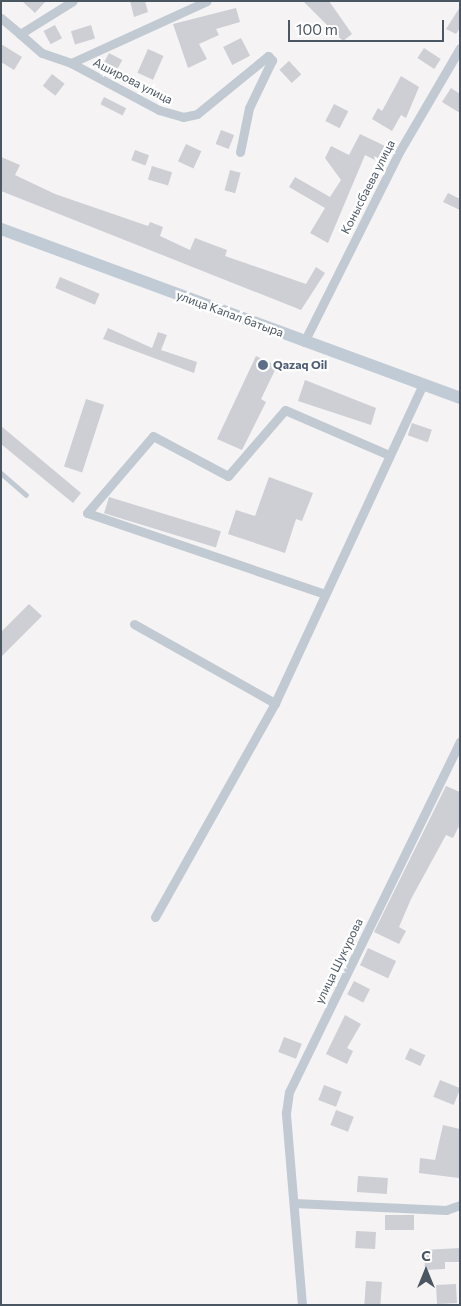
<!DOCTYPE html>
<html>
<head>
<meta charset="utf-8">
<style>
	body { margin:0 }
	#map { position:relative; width:461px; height:1306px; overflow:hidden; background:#f5f3f3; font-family:Commissioner,sans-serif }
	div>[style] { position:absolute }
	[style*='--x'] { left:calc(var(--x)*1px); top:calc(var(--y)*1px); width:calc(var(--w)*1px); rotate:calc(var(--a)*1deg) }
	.building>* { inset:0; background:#cdcfd5; transform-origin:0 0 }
	.service>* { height:4.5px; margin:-2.25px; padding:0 2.25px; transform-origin:2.25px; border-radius:2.25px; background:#c1cad2 }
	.minor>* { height:9px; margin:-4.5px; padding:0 4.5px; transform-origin:4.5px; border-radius:4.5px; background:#c1cad2 }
	.secondary>* { height:12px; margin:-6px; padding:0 6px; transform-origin:6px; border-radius:6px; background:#c1cbd6 }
	.dots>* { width:14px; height:14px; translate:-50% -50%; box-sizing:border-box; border:2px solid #fff; border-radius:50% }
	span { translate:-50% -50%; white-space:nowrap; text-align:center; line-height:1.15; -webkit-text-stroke:4.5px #fff; paint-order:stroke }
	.street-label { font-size:12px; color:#4a5661 }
	.service-label { font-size:12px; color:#4e5e75; font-weight:700 }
	.left { translate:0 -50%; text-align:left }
	.frame { position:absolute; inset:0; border:2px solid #4a5661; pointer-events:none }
	.north { position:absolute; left:401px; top:1246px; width:50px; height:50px; -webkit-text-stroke:4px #fff; paint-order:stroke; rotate:0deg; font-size:14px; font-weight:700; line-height:20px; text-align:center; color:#4a5661 }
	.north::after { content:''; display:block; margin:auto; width:18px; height:22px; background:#4a5661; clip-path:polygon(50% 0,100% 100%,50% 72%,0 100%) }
	.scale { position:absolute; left:288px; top:20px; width:156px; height:22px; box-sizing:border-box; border:2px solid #4a5661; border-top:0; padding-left:6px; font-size:15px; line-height:18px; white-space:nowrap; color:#4a5661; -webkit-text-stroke:4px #fff; paint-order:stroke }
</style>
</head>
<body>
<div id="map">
	<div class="building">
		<i style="clip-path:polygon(22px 1px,46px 1px,35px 13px)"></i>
		<i style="clip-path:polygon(130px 1px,145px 1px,148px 12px,134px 17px)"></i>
		<i style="clip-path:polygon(303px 1px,329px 1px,352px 34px,343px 41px)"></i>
		<i style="clip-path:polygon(460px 7px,460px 28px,456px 34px,446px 29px)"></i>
		<i style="clip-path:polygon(236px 8px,240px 22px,216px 29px,219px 35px,199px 44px,207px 59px,188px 68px,173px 24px)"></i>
		<i style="left:55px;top:25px;width:15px;height:13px;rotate:62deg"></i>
		<i style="left:91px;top:25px;width:14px;height:21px;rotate:73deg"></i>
		<i style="left:241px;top:38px;width:20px;height:20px;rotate:63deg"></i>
		<i style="clip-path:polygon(1px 44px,22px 57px,14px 70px,1px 62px)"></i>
		<i style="left:424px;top:48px;width:20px;height:12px;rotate:33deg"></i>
		<i style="left:148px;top:49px;width:17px;height:26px;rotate:24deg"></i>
		<i style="left:109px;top:53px;width:15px;height:20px;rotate:28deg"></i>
		<i style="left:289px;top:61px;width:18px;height:13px;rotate:47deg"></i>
		<i style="left:52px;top:74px;width:16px;height:15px;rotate:38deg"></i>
		<i style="clip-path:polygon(401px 76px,419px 87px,406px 118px,401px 115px,392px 131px,372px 119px,378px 108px,382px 111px)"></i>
		<i style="clip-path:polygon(451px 88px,460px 94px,460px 113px,442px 102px)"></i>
		<i style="left:104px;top:97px;width:25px;height:8px;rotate:27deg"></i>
		<i style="left:334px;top:104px;width:16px;height:19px;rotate:27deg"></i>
		<i style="left:221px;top:130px;width:14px;height:15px;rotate:21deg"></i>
		<i style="clip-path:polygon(360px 134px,385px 146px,377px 161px,365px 155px,328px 243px,310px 233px,325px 208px,289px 187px,295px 177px,330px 197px,341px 180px,325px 158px,331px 146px,349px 155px)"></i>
		<i style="left:186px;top:144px;width:17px;height:19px;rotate:25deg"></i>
		<i style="left:135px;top:150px;width:15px;height:11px;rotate:20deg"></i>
		<i style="clip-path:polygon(1px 157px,20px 165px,15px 175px,55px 194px,148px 226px,150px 222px,163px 227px,160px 236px,190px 250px,195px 238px,227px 250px,225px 256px,306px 284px,316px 267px,325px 273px,301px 310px,1px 191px)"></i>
		<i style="left:152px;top:166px;width:21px;height:14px;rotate:17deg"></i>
		<i style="left:230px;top:170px;width:11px;height:21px;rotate:15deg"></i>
		<i style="clip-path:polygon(448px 193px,460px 199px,460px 210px,443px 202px)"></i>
		<i style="left:60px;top:277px;width:43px;height:12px;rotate:23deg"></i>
		<i style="clip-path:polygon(108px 328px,152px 348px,158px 332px,167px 335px,161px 350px,197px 362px,194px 373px,103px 339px)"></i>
		<i style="clip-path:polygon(256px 356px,277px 366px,261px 399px,266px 402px,242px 450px,217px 439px)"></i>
		<i style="clip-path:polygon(305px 380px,376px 408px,371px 425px,298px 401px)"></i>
		<i style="left:86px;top:399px;width:19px;height:71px;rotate:18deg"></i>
		<i style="left:412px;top:423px;width:21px;height:13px;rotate:19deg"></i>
		<i style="clip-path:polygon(1px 426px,81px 493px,73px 503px,1px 444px)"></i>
		<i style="clip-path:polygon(269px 477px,313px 493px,302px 521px,296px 519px,285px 553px,228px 534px,236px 510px,255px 516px)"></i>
		<i style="left:109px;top:497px;width:117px;height:17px;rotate:17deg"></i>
		<i style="clip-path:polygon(29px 604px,42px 616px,1px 657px,1px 632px)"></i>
		<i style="clip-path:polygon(446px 786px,460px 792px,460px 824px,453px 838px,446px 835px,411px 899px,399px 927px,406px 931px,399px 944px,374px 932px)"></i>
		<i style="left:368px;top:948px;width:31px;height:19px;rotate:25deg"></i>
		<i style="left:354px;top:981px;width:18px;height:15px;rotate:27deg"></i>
		<i style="clip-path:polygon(345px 1015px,361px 1024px,347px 1048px,353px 1051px,347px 1064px,326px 1054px)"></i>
		<i style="left:284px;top:1037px;width:19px;height:16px;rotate:21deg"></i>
		<i style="left:410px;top:1048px;width:17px;height:12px;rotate:25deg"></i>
		<i style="left:440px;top:1080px;width:22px;height:18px;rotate:22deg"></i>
		<i style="left:324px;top:1085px;width:19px;height:16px;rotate:21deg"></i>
		<i style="left:336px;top:1110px;width:19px;height:16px;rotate:21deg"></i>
		<i style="clip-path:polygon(443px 1125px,460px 1129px,459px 1178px,419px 1173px,420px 1158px,435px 1160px)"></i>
		<i style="left:358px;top:1176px;width:30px;height:16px;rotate:4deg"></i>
		<i style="left:385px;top:1215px;width:29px;height:15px"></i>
		<i style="left:356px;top:1231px;width:20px;height:17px;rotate:3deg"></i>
		<i style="clip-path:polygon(460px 1248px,460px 1262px,445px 1262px,445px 1269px,425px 1270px,424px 1250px)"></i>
		<i style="left:366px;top:1281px;width:16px;height:24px;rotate:4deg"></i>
		<i style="left:456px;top:1284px;width:19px;height:20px;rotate:87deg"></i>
	</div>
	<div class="service">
		<i style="--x:1;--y:473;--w:33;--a:41"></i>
	</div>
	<div class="minor">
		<i style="--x:1;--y:18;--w:25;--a:40"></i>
		<i style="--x:20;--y:34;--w:62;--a:-31.9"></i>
		<i style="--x:20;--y:34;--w:29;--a:41"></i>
		<i style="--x:42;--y:53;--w:31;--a:19"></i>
		<i style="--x:71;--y:63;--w:149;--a:-24.5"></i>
		<i style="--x:71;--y:63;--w:100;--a:28.1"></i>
		<i style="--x:159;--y:110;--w:25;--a:16"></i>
		<i style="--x:183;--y:117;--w:14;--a:-12"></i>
		<i style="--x:197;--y:114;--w:92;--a:-39.2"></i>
		<i style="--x:268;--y:56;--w:6;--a:45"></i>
		<i style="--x:272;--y:60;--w:53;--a:115.6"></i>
		<i style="--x:249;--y:108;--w:45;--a:101.6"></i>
		<i style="--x:304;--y:342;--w:210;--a:-63.4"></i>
		<i style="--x:398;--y:154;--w:123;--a:-59.7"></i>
		<i style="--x:325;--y:594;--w:251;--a:-161.2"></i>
		<i style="--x:87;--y:513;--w:101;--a:-49.4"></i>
		<i style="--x:153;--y:436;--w:85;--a:28.1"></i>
		<i style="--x:228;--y:476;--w:87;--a:-49.2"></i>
		<i style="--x:285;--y:410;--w:113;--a:23.4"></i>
		<i style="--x:134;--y:624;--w:162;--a:29.3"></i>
		<i style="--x:275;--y:703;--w:352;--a:-65.1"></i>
		<i style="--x:155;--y:917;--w:245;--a:-60.7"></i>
		<i style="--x:294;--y:1203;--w:152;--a:2.6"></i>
		<i style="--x:446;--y:1210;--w:15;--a:-20"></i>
		<i style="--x:302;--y:1305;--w:193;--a:-94.8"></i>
		<i style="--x:286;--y:1113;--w:21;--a:-82"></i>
		<i style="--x:289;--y:1092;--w:390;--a:-64"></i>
	</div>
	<div class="secondary">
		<i style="--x:1;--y:229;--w:489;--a:20.2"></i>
	</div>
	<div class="dots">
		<i style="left:263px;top:365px;background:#5c6f8a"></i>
	</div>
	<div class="street-label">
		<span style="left:133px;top:81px;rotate:27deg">Аширова улица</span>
		<span style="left:368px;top:187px;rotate:-63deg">Конысбаева улица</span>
		<span style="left:230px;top:314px;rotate:20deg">улица Капал батыра</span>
		<span style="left:339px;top:961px;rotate:-64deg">улица Шукурова</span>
	</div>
	<div class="service-label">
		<span class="left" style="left:273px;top:365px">Qazaq Oil</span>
	</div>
	<div class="frame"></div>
	<div class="north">С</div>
	<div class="scale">100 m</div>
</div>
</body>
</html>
